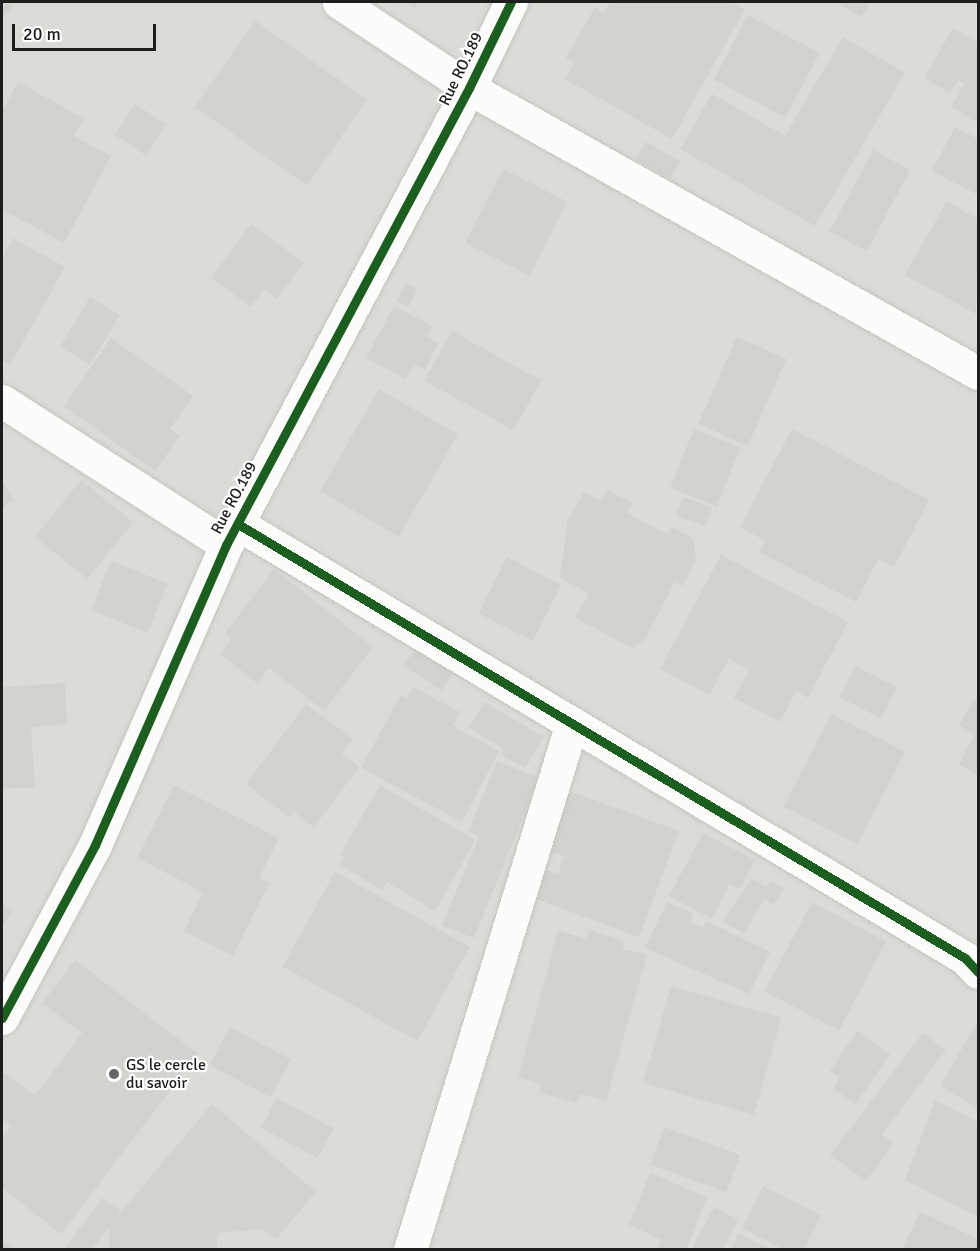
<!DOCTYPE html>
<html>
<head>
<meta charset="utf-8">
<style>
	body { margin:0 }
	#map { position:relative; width:980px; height:1251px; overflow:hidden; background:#ecece7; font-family:Signika,sans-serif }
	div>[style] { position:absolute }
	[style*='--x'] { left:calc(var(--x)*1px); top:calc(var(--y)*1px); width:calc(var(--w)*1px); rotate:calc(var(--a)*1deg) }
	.residential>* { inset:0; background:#dbdbd8; transform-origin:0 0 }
	.building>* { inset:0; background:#d3d2ce; transform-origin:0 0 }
	.roads { filter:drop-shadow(0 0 2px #c5c5c3) drop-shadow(0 0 2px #c5c5c3) }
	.minor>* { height:33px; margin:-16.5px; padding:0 16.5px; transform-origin:16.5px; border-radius:16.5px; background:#fcfcfb }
	.cycleway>* { height:9px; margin:-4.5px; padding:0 4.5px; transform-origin:4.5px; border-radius:4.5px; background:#1b5e20 }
	.dots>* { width:16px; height:16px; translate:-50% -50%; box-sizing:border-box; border:3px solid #fff; border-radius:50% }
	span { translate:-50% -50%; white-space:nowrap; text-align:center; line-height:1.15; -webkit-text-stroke:4.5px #fff; paint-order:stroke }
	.street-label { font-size:16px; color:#1e1e1e }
	.poi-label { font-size:16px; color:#1e1e1e }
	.left { translate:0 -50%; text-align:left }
	.frame { position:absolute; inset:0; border:3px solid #1e1e1e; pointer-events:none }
	.scale { position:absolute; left:12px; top:24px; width:144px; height:27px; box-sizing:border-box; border:3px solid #1e1e1e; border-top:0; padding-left:8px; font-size:18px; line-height:21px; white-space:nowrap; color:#1e1e1e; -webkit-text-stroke:4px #fff; paint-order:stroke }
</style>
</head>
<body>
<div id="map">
	<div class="residential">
		<i style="left:2px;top:2px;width:976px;height:1248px"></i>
	</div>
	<div class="building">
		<i style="clip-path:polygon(2px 2px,16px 2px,2px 19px)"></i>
		<i style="clip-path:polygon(403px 2px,418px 2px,415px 8px)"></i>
		<i style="clip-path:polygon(610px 2px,731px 2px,745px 9px,672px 139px,565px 79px,574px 63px,566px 58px,595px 7px,604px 13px)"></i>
		<i style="clip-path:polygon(834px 2px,870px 2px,862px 16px)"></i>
		<i style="left:748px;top:15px;width:81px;height:73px;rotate:28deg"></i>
		<i style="left:255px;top:21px;width:137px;height:105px;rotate:35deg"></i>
		<i style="clip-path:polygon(953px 28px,978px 43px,978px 123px,951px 107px,964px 84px,958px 81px,950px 93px,924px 78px)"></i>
		<i style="clip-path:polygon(843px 37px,905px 73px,815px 226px,680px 149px,712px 94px,785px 136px)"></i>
		<i style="clip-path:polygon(18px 82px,84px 119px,74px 136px,111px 156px,64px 243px,2px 209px,2px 106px,5px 107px)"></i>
		<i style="left:135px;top:104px;width:37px;height:37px;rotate:33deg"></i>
		<i style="clip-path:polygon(955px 127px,978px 139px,978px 195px,932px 171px)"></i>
		<i style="left:646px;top:142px;width:39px;height:20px;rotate:29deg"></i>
		<i style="left:873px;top:150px;width:42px;height:92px;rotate:28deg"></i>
		<i style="left:503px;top:169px;width:72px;height:83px;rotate:27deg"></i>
		<i style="clip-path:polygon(947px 201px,978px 219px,976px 314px,905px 275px)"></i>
		<i style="clip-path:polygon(251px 224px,304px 263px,277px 299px,264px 289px,251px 307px,211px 278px)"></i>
		<i style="clip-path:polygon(13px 238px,65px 267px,10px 365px,2px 360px,2px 258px)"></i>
		<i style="left:406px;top:283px;width:13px;height:21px;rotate:27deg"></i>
		<i style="left:90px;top:297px;width:35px;height:58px;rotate:31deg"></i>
		<i style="clip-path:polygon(394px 306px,432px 326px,427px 337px,438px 343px,425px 370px,414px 364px,406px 379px,366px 358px)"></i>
		<i style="left:452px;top:331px;width:102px;height:57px;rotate:29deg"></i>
		<i style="left:737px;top:337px;width:54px;height:95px;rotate:24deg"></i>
		<i style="clip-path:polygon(111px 338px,193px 396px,170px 429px,180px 436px,155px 471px,64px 406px)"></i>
		<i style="left:379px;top:389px;width:91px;height:118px;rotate:30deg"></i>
		<i style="left:694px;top:429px;width:50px;height:63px;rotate:22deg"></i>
		<i style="clip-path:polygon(792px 429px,929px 500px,894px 567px,878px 559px,856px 602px,759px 552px,766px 541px,740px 527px)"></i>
		<i style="clip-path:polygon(2px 480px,14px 500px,2px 507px)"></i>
		<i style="left:81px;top:480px;width:67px;height:73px;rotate:39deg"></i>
		<i style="clip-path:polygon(607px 490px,632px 503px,627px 513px,668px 534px,672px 527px,693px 538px,696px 560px,683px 586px,675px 582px,645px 639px,632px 648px,575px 618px,589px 594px,560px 578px,567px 521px,584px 492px,601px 501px)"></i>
		<i style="left:683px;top:497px;width:31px;height:20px;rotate:19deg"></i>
		<i style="clip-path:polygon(721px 555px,848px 622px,808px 698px,796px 691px,780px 722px,734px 698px,749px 670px,729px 659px,709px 695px,660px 669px)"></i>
		<i style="left:507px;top:557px;width:61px;height:63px;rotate:27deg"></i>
		<i style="left:111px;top:561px;width:61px;height:53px;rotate:22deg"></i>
		<i style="clip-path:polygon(274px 569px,373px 647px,324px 711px,269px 668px,257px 683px,220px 654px,231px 639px,225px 633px)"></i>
		<i style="left:418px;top:644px;width:45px;height:26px;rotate:33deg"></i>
		<i style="left:855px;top:666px;width:47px;height:35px;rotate:27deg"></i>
		<i style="clip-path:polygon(65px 683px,67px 724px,31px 727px,35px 787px,2px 789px,2px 687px)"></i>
		<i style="clip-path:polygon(413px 687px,460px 712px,453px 726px,499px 751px,462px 822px,361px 768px,400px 696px,407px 699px)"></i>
		<i style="clip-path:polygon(973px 699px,978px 702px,978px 775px,959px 764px,975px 734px,959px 726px)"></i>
		<i style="clip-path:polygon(484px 702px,544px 737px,525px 768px,500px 754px,504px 749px,469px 728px)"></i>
		<i style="clip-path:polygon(306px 704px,353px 739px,342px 754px,359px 767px,314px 827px,294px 812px,289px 817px,246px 784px)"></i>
		<i style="left:831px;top:714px;width:83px;height:104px;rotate:27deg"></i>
		<i style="clip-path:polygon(497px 761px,539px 778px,474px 938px,442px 926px,479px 836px,468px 832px)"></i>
		<i style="clip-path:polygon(174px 785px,279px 838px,259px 878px,269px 883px,233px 956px,184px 931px,203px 892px,137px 858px)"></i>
		<i style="clip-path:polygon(380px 785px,475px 840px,435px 911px,387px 882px,382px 890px,339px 864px,344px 857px,340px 855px)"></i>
		<i style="clip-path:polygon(567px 790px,679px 831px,639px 937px,533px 898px,544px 869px,558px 874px,564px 856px,545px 849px)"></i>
		<i style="clip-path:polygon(703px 833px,755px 860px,740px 889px,729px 884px,712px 919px,669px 896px)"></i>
		<i style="left:335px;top:872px;width:154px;height:108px;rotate:29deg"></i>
		<i style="clip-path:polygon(752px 879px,766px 887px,770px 881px,784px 888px,774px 905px,764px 899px,744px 933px,722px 921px)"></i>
		<i style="clip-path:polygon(667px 902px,693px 914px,690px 922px,703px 927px,706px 921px,770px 952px,749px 994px,645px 948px)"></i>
		<i style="left:812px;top:902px;width:84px;height:101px;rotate:28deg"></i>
		<i style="clip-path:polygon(2px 903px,12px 912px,2px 925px)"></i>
		<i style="clip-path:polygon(589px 930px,624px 941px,622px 949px,647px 955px,606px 1101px,580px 1094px,577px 1103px,539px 1092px,541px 1084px,518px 1077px,558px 931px,587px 939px)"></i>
		<i style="clip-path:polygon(75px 960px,198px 1054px,61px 1234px,2px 1188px,2px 1138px,11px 1126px,2px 1118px,2px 1077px,5px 1073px,35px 1096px,82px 1033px,42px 1003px)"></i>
		<i style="left:671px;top:986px;width:115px;height:101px;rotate:16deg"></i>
		<i style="clip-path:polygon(978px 1021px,978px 1108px,940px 1086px)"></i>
		<i style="left:230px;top:1027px;width:69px;height:43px;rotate:28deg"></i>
		<i style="clip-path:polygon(857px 1031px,890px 1054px,856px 1104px,833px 1089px,840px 1077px,830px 1071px)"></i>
		<i style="clip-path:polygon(923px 1033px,946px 1050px,882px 1134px,894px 1143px,866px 1181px,830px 1155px)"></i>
		<i style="left:277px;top:1098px;width:64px;height:34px;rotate:28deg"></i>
		<i style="clip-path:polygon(935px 1100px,978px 1122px,978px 1217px,905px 1180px)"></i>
		<i style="clip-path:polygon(212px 1104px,316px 1192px,276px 1239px,263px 1229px,218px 1233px,217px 1250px,109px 1250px,109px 1226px,92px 1250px,64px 1250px,102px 1198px,120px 1211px,110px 1225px)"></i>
		<i style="left:664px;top:1127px;width:81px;height:40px;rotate:20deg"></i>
		<i style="clip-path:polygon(650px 1173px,707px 1197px,686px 1250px,657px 1250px,661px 1239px,629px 1225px)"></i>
		<i style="clip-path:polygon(763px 1186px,821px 1215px,804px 1250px,785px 1250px,742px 1228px)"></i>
		<i style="clip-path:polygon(714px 1207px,738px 1220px,723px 1250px,691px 1250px)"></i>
		<i style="clip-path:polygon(920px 1212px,978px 1239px,978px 1250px,902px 1250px)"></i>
		<i style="clip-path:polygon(738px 1233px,773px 1250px,731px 1250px)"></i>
		<i style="clip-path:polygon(2px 1242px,17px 1250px,2px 1250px)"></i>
	</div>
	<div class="roads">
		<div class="minor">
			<i style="--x:339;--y:2;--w:156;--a:33.5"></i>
			<i style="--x:469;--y:88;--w:583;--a:29.25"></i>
			<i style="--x:2;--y:401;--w:266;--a:32.7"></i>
			<i style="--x:238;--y:524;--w:847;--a:30.84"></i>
			<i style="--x:965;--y:958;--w:19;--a:47"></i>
			<i style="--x:2;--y:1018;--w:196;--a:-61.7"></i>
			<i style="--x:95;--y:845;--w:327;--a:-66.4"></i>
			<i style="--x:226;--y:545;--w:518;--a:-62"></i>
			<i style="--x:469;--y:88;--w:96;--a:-64"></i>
			<i style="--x:410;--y:1250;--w:551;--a:-72.91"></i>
		</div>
	</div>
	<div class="cycleway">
		<i style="--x:238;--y:524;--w:847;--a:30.84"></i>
		<i style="--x:965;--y:958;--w:19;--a:47"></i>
		<i style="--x:2;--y:1018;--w:196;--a:-61.7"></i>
		<i style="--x:95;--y:845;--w:327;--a:-66.4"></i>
		<i style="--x:226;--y:545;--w:518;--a:-62"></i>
		<i style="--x:469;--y:88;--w:96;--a:-64"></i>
	</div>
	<div class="dots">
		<i style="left:114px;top:1074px;background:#666664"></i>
	</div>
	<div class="street-label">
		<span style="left:461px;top:69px;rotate:-64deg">Rue RO.189</span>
		<span style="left:234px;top:498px;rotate:-62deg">Rue RO.189</span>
	</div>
	<div class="poi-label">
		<span class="left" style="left:126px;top:1074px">GS le cercle<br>du savoir</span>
	</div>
	<div class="frame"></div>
	<div class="scale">20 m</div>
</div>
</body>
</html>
